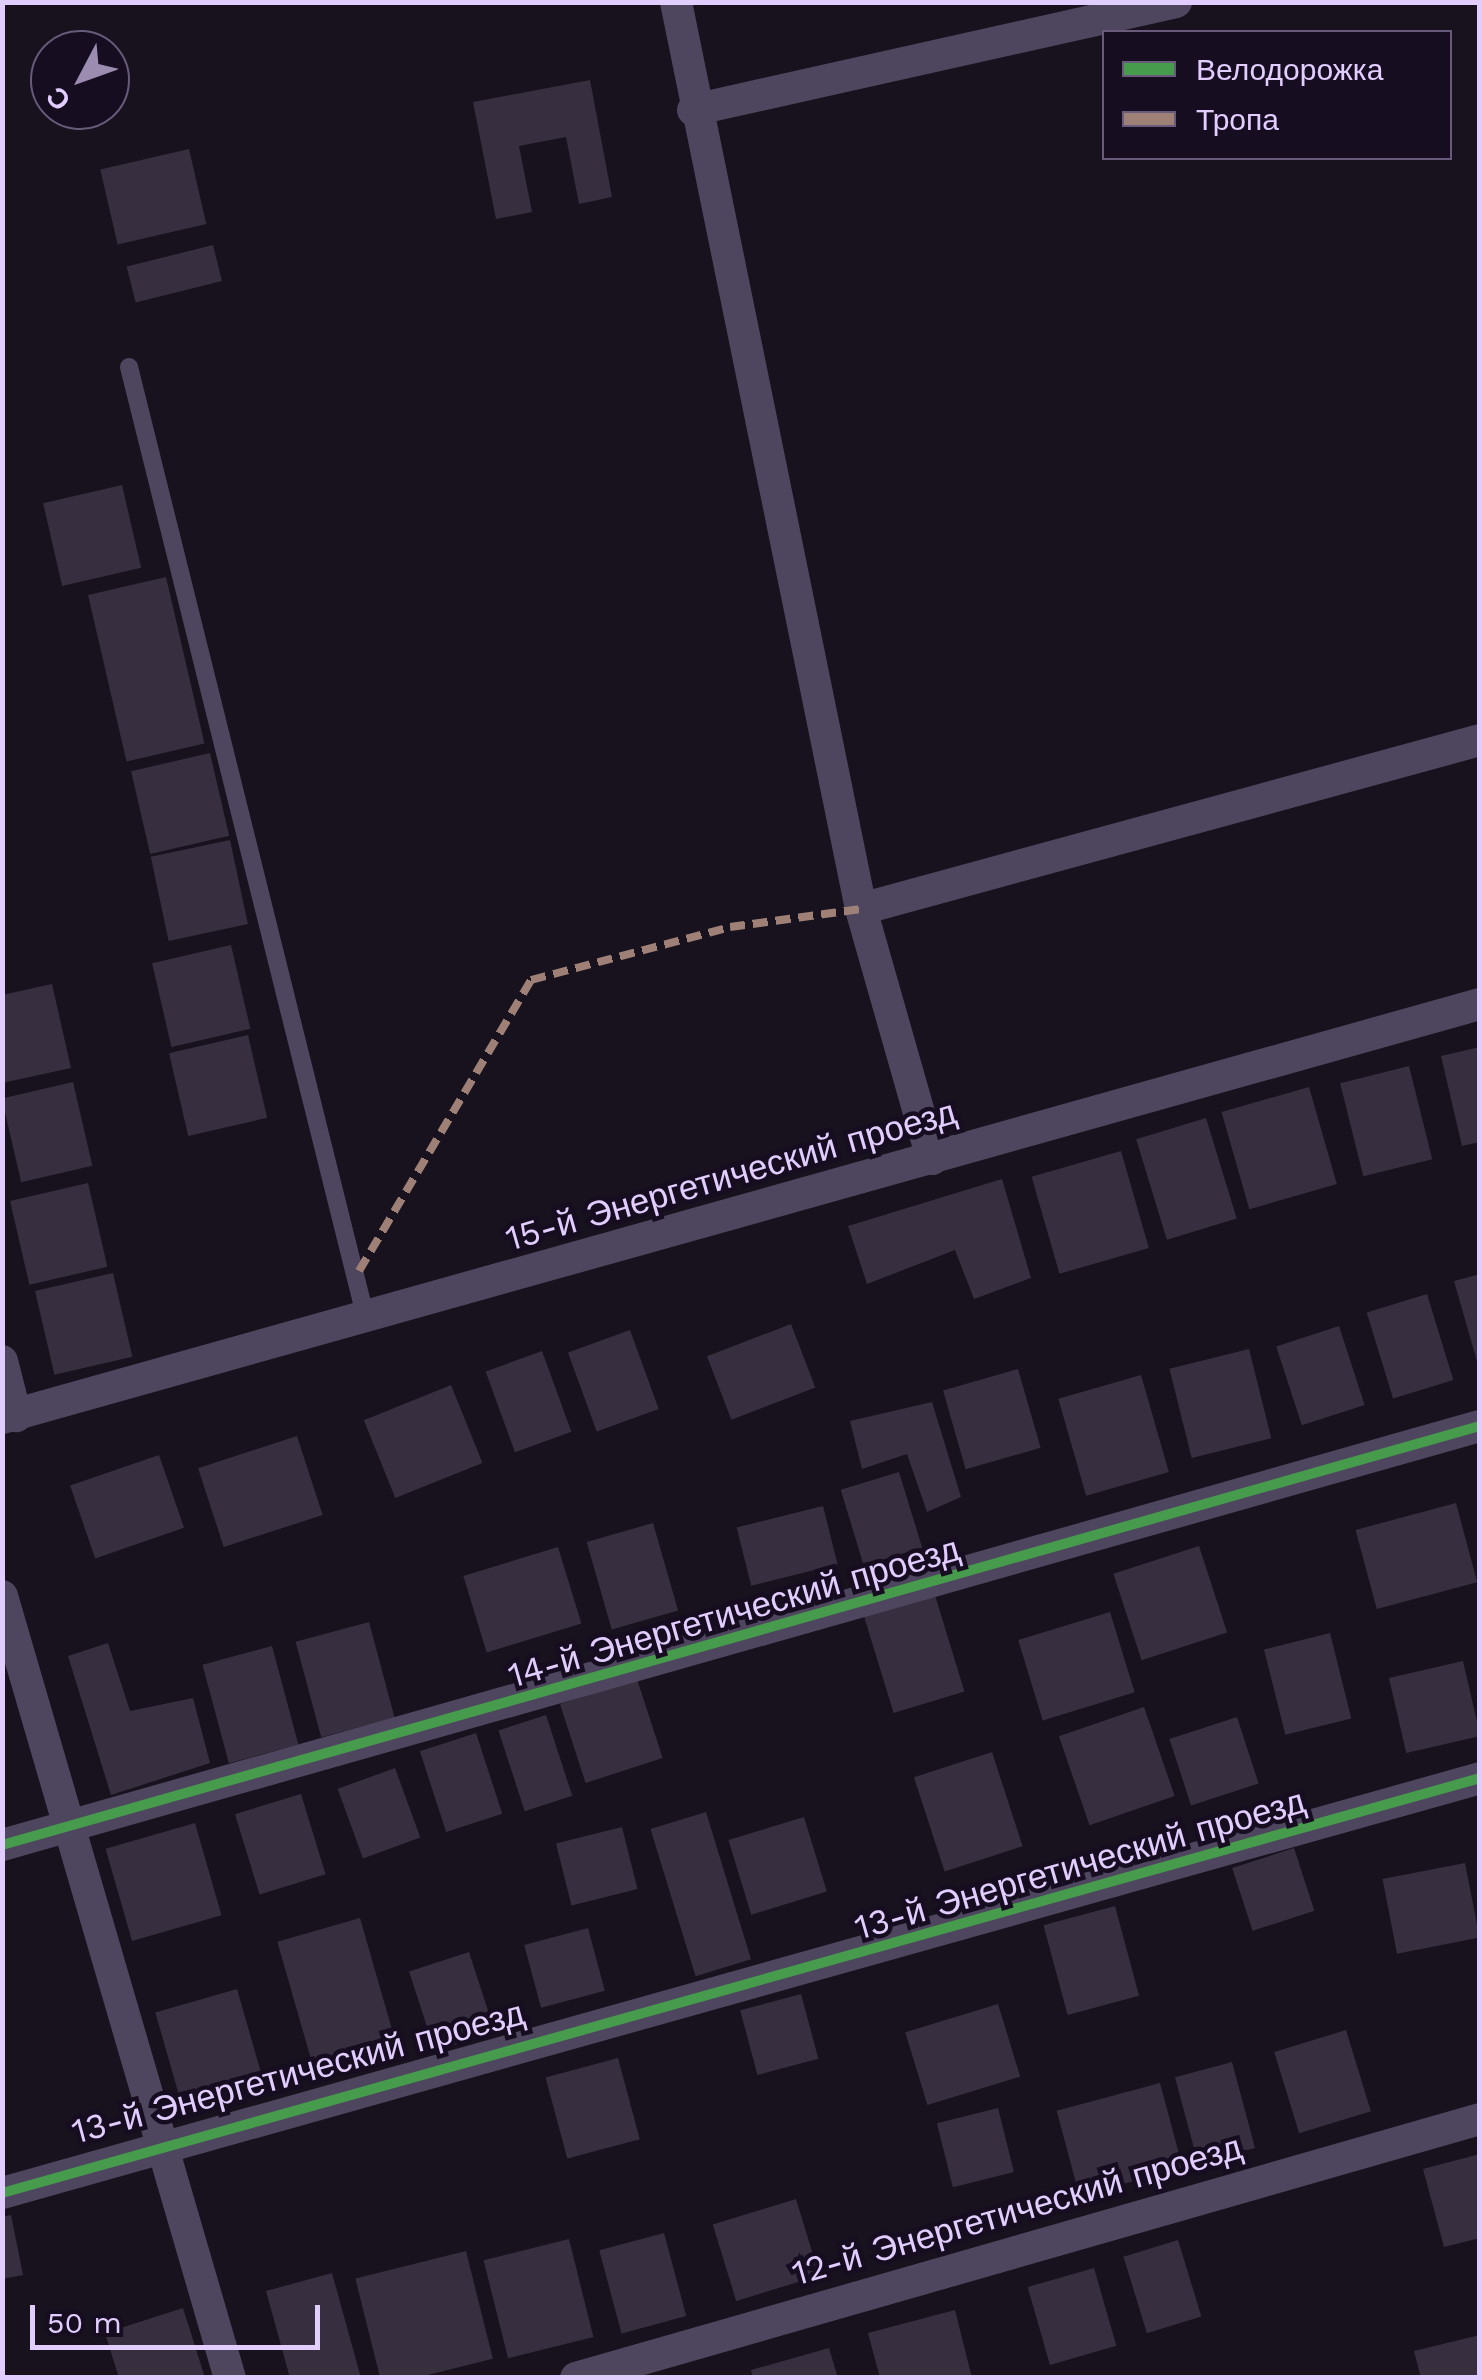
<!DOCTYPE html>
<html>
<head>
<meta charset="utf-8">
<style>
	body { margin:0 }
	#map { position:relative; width:1482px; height:2380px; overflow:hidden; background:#17121d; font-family:"Work Sans",sans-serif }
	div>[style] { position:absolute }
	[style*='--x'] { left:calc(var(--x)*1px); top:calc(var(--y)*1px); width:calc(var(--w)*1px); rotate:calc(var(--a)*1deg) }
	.building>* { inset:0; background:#372f3f; transform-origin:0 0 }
	.lane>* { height:18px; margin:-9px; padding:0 9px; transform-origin:9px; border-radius:9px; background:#4e465e }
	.street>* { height:32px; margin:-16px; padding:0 16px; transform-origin:16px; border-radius:16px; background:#4e465e }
	.quiet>* { height:8px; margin-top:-4px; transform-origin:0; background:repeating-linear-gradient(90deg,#9e8076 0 15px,transparent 0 23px) }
	.cycleway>* { height:10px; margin:-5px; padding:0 5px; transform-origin:5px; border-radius:5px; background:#469c4c }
	span { translate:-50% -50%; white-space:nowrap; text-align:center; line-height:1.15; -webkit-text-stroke:9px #170d21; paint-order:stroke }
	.street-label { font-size:35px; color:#e2cdff }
	.frame { position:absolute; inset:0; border:5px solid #e2cdff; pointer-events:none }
	.legend { position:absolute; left:1102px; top:30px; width:350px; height:130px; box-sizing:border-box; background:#170d21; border:2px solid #685a7a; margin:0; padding:12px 18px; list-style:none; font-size:30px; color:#e2cdff }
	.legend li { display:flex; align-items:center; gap:20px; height:50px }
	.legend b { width:50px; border:2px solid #685a7a }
	.north { position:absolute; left:30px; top:30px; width:100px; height:100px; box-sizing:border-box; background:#170d21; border:2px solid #685a7a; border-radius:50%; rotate:229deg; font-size:28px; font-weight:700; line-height:40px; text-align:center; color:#e2cdff }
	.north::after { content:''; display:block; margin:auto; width:35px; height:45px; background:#9b8cb0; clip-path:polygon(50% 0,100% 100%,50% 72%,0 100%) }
	.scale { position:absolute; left:30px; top:2305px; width:290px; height:45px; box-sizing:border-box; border:5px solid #e2cdff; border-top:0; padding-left:12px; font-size:30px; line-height:35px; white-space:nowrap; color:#e2cdff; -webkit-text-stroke:8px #170d21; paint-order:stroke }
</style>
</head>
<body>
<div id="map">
	<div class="building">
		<i style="clip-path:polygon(590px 80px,612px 197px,579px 204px,566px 137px,519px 146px,532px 212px,496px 219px,473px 102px)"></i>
		<i style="left:189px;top:149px;width:77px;height:91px;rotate:77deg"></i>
		<i style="left:213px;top:245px;width:37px;height:89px;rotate:76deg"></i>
		<i style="left:122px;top:485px;width:85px;height:81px;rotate:77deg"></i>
		<i style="left:166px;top:577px;width:171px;height:80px;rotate:77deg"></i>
		<i style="left:210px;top:753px;width:85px;height:81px;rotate:77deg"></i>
		<i style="left:230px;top:840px;width:86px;height:81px;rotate:78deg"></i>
		<i style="left:231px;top:945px;width:86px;height:81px;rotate:77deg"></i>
		<i style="clip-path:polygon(52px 984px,71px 1068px,2px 1083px,2px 995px)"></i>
		<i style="left:248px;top:1035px;width:85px;height:81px;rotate:77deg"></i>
		<i style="clip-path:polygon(1480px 1047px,1480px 1142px,1462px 1146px,1441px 1056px)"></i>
		<i style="left:1409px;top:1066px;width:96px;height:71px;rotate:76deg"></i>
		<i style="left:73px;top:1082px;width:86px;height:73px;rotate:77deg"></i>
		<i style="left:1309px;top:1087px;width:101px;height:91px;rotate:74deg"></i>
		<i style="left:1206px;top:1118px;width:105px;height:73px;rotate:73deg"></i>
		<i style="left:1121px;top:1151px;width:101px;height:93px;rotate:74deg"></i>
		<i style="clip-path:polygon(1002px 1179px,1031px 1278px,974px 1299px,955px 1250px,867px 1284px,848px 1226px)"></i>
		<i style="left:88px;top:1183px;width:86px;height:80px;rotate:77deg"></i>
		<i style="left:113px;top:1273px;width:86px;height:80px;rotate:77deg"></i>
		<i style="clip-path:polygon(1480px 1274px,1480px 1365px,1478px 1365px,1454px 1281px)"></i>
		<i style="left:1427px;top:1294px;width:90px;height:63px;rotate:73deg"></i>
		<i style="left:791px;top:1324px;width:68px;height:90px;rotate:69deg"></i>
		<i style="left:1339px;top:1326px;width:83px;height:66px;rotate:72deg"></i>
		<i style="left:630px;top:1330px;width:84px;height:66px;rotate:70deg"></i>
		<i style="left:1249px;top:1349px;width:92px;height:82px;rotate:76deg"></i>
		<i style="left:542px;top:1351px;width:86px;height:60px;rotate:70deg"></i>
		<i style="left:1018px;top:1369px;width:82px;height:78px;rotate:74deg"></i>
		<i style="left:1141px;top:1375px;width:101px;height:86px;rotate:74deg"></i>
		<i style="left:451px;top:1385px;width:84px;height:94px;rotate:68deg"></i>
		<i style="clip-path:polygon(932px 1402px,961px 1497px,927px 1512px,907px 1454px,862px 1469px,850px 1421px)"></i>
		<i style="left:297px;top:1436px;width:83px;height:104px;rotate:72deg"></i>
		<i style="left:159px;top:1455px;width:77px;height:94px;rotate:71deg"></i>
		<i style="left:899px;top:1472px;width:79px;height:61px;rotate:73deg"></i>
		<i style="left:1456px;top:1503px;width:82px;height:104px;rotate:75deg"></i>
		<i style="left:823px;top:1506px;width:60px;height:89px;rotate:76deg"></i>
		<i style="left:653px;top:1523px;width:91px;height:69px;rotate:74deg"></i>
		<i style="left:1199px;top:1546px;width:91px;height:90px;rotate:72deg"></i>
		<i style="left:558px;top:1547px;width:80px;height:99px;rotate:73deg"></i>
		<i style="left:934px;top:1592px;width:104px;height:74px;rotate:73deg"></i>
		<i style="left:1110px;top:1612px;width:84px;height:96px;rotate:73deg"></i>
		<i style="left:369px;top:1622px;width:99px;height:76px;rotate:75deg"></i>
		<i style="left:1330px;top:1633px;width:88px;height:68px;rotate:76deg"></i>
		<i style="clip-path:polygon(108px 1643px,130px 1711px,193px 1698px,210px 1763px,111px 1795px,68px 1656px)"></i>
		<i style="left:272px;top:1646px;width:102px;height:72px;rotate:75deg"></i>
		<i style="left:1463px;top:1661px;width:77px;height:76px;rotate:77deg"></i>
		<i style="left:637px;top:1679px;width:83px;height:81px;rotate:72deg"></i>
		<i style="left:1144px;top:1707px;width:94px;height:90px;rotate:71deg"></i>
		<i style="left:546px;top:1715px;width:85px;height:50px;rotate:72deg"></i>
		<i style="left:1237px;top:1717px;width:70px;height:71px;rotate:72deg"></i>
		<i style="left:476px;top:1733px;width:85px;height:59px;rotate:72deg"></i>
		<i style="left:992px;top:1752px;width:99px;height:82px;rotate:72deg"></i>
		<i style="left:395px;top:1768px;width:74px;height:61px;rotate:70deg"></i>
		<i style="left:301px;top:1794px;width:84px;height:69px;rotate:73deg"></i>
		<i style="left:706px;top:1812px;width:154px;height:58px;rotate:73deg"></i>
		<i style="left:804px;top:1817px;width:78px;height:79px;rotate:73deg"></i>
		<i style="left:195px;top:1823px;width:96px;height:93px;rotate:74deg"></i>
		<i style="left:622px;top:1827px;width:64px;height:68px;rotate:76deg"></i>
		<i style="left:1294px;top:1848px;width:66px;height:65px;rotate:72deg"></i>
		<i style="left:1465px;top:1863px;width:76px;height:84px;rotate:79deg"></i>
		<i style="left:1115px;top:1906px;width:93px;height:74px;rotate:75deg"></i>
		<i style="left:360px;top:1918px;width:136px;height:86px;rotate:74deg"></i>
		<i style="left:588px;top:1928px;width:65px;height:66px;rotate:75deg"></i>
		<i style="left:469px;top:1952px;width:84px;height:63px;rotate:72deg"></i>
		<i style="left:237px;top:1989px;width:104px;height:85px;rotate:74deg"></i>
		<i style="left:801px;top:1994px;width:67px;height:63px;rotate:75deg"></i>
		<i style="left:998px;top:2004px;width:76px;height:97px;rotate:73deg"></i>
		<i style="left:1346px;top:2030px;width:85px;height:75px;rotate:73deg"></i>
		<i style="left:618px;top:2058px;width:84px;height:75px;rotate:75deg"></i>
		<i style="left:1232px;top:2062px;width:89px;height:59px;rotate:75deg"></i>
		<i style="left:1160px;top:2083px;width:88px;height:107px;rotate:75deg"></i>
		<i style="left:998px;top:2108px;width:66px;height:63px;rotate:76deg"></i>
		<i style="clip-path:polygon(1480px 2154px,1480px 2238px,1444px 2247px,1423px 2169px)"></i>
		<i style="left:796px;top:2199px;width:80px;height:87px;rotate:73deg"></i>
		<i style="clip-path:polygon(11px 2215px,23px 2275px,2px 2279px,2px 2217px)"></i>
		<i style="left:664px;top:2233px;width:86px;height:67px;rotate:75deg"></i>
		<i style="left:569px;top:2239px;width:101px;height:88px;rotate:76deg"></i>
		<i style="left:1178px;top:2240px;width:80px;height:57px;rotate:73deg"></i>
		<i style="left:466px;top:2251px;width:111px;height:114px;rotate:76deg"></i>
		<i style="left:1094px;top:2268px;width:81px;height:69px;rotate:74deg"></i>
		<i style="clip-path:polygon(332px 2273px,361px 2378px,290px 2378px,266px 2291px)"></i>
		<i style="clip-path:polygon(183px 2308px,205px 2378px,119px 2378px,105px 2333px)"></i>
		<i style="clip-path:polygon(955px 2310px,972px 2378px,880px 2378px,868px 2333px)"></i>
		<i style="clip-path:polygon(1480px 2335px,1480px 2378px,1421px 2378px,1414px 2351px)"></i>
		<i style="clip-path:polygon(829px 2348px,838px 2378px,753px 2378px,751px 2370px)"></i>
	</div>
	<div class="lane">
		<i style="--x:129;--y:367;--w:981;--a:76.02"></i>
	</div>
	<div class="street">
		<i style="--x:676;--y:2;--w:926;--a:78.47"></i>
		<i style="--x:861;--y:909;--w:260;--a:74.1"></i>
		<i style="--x:693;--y:110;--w:495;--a:-12.6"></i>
		<i style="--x:861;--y:909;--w:642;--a:-15.27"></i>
		<i style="--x:2;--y:1361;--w:57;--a:75.7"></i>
		<i style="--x:2;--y:1418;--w:1535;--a:-15.65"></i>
		<i style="--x:2;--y:1596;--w:815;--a:73.75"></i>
		<i style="--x:2;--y:1845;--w:1536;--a:-15.83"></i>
		<i style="--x:2;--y:2193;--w:1535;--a:-15.68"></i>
		<i style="--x:576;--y:2378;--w:940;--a:-15.99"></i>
	</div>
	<div class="quiet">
		<i style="--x:359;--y:1271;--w:338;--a:-59.4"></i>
		<i style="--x:531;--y:980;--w:206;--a:-14.9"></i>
		<i style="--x:730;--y:927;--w:132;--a:-7.8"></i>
	</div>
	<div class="cycleway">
		<i style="--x:2;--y:1845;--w:1536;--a:-15.83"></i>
		<i style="--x:2;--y:2193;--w:1535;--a:-15.68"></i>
	</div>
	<div class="street-label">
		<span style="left:731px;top:1175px;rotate:-16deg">15-й Энергетический проезд</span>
		<span style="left:734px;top:1612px;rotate:-16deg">14-й Энергетический проезд</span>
		<span style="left:1080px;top:1864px;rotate:-16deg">13-й Энергетический проезд</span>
		<span style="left:298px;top:2072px;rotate:-15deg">13-й Энергетический проезд</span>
		<span style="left:1017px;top:2210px;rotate:-16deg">12-й Энергетический проезд</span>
	</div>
	<div class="frame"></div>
	<ul class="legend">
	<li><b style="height:12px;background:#469c4c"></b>Велодорожка</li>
	<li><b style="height:12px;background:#9e8076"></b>Тропа</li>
	</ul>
	<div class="north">С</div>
	<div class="scale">50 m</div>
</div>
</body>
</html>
